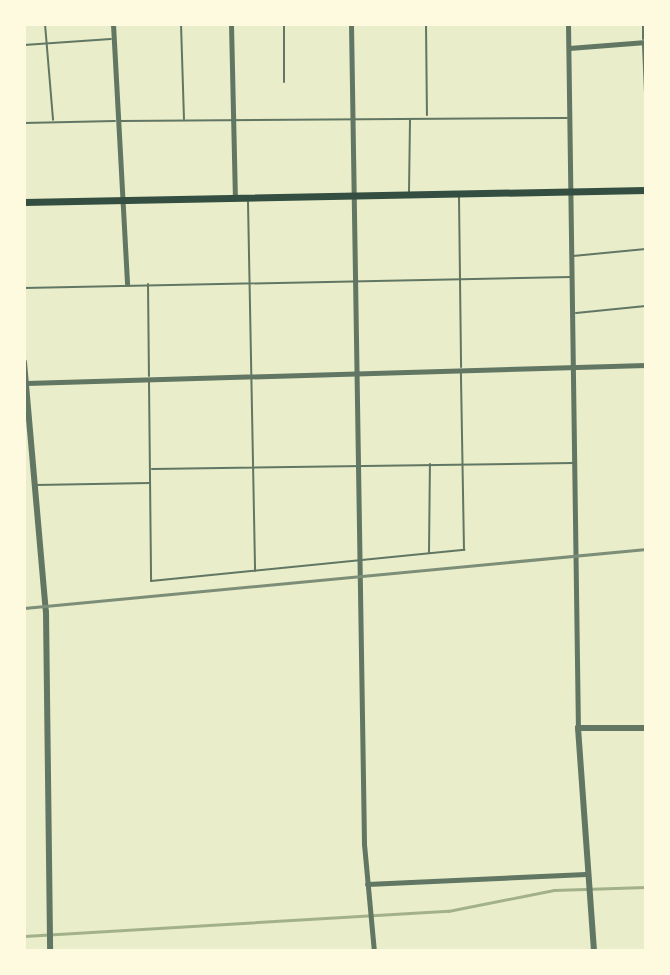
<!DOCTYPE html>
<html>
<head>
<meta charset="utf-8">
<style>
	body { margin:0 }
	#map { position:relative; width:670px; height:975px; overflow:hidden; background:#e9edc9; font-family:"Roboto Condensed",sans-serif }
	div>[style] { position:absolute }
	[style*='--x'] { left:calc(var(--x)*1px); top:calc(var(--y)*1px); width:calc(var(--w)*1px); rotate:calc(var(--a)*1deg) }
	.stream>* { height:3px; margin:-1.5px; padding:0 1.5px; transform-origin:1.5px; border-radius:1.5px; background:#a3b18a }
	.service>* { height:2px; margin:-1px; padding:0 1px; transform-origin:1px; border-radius:1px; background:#617663 }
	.minor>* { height:5px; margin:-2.5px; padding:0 2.5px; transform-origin:2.5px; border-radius:2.5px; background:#617663 }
	.tertiary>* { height:6px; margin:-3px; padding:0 3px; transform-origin:3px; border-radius:3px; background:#617663 }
	.secondary>* { height:7px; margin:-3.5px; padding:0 3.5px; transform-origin:3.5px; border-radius:3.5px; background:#344e41 }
	.rail>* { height:3px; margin:-1.5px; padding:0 1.5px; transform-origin:1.5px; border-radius:1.5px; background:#7c8e77 }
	span { translate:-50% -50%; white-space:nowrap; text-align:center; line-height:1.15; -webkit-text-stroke:8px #fefae0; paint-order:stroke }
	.frame { position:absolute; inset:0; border:26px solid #fefae0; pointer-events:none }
</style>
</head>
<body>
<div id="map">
	<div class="stream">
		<i style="--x:24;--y:936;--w:425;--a:-3.4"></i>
		<i style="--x:448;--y:911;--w:108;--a:-11.2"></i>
		<i style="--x:554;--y:890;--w:92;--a:-1.9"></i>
	</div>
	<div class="service">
		<i style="--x:45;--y:24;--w:96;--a:85.2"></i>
		<i style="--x:181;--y:24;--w:95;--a:88.2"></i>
		<i style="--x:284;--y:24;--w:58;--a:90"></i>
		<i style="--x:426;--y:24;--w:91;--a:89.4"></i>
		<i style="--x:643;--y:24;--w:15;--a:90"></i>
		<i style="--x:24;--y:45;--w:87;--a:-3.9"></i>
		<i style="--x:643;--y:45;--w:71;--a:87.6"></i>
		<i style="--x:121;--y:121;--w:446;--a:-0.4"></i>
		<i style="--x:24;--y:123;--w:91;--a:-1.3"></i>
		<i style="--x:409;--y:192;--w:73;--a:-89.2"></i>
		<i style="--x:459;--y:197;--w:170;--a:89.3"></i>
		<i style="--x:248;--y:202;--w:369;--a:88.9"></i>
		<i style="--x:573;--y:256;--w:73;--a:-5.5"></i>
		<i style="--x:148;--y:284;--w:92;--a:89.4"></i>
		<i style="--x:24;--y:288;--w:547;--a:-1.15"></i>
		<i style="--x:576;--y:313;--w:70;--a:-5.7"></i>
		<i style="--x:149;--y:382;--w:199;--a:89.4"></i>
		<i style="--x:151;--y:581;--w:315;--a:-5.7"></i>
		<i style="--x:464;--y:550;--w:177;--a:-91"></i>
		<i style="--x:152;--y:469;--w:421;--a:-0.8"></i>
		<i style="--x:36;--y:485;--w:114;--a:-1"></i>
		<i style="--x:429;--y:553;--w:89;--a:-89.4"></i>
	</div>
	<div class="minor">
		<i style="--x:113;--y:24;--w:260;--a:86.9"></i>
		<i style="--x:231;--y:24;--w:174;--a:88.7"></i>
		<i style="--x:351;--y:24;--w:820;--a:89.09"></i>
		<i style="--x:364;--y:844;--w:107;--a:84.7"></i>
		<i style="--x:568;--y:24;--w:704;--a:89.19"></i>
		<i style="--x:569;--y:48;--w:77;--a:-4.5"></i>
		<i style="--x:26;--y:383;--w:620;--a:-1.66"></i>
		<i style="--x:367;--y:884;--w:219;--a:-2.6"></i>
	</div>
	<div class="tertiary">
		<i style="--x:24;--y:362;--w:251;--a:85"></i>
		<i style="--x:46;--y:612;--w:339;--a:89.3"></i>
		<i style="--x:594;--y:951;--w:224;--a:-94.1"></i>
		<i style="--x:578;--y:728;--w:68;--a:0"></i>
	</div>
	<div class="secondary">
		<i style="--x:24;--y:202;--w:622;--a:-1.11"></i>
	</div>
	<div class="rail">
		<i style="--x:24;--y:608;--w:625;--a:-5.42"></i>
	</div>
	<div class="frame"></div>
</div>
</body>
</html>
